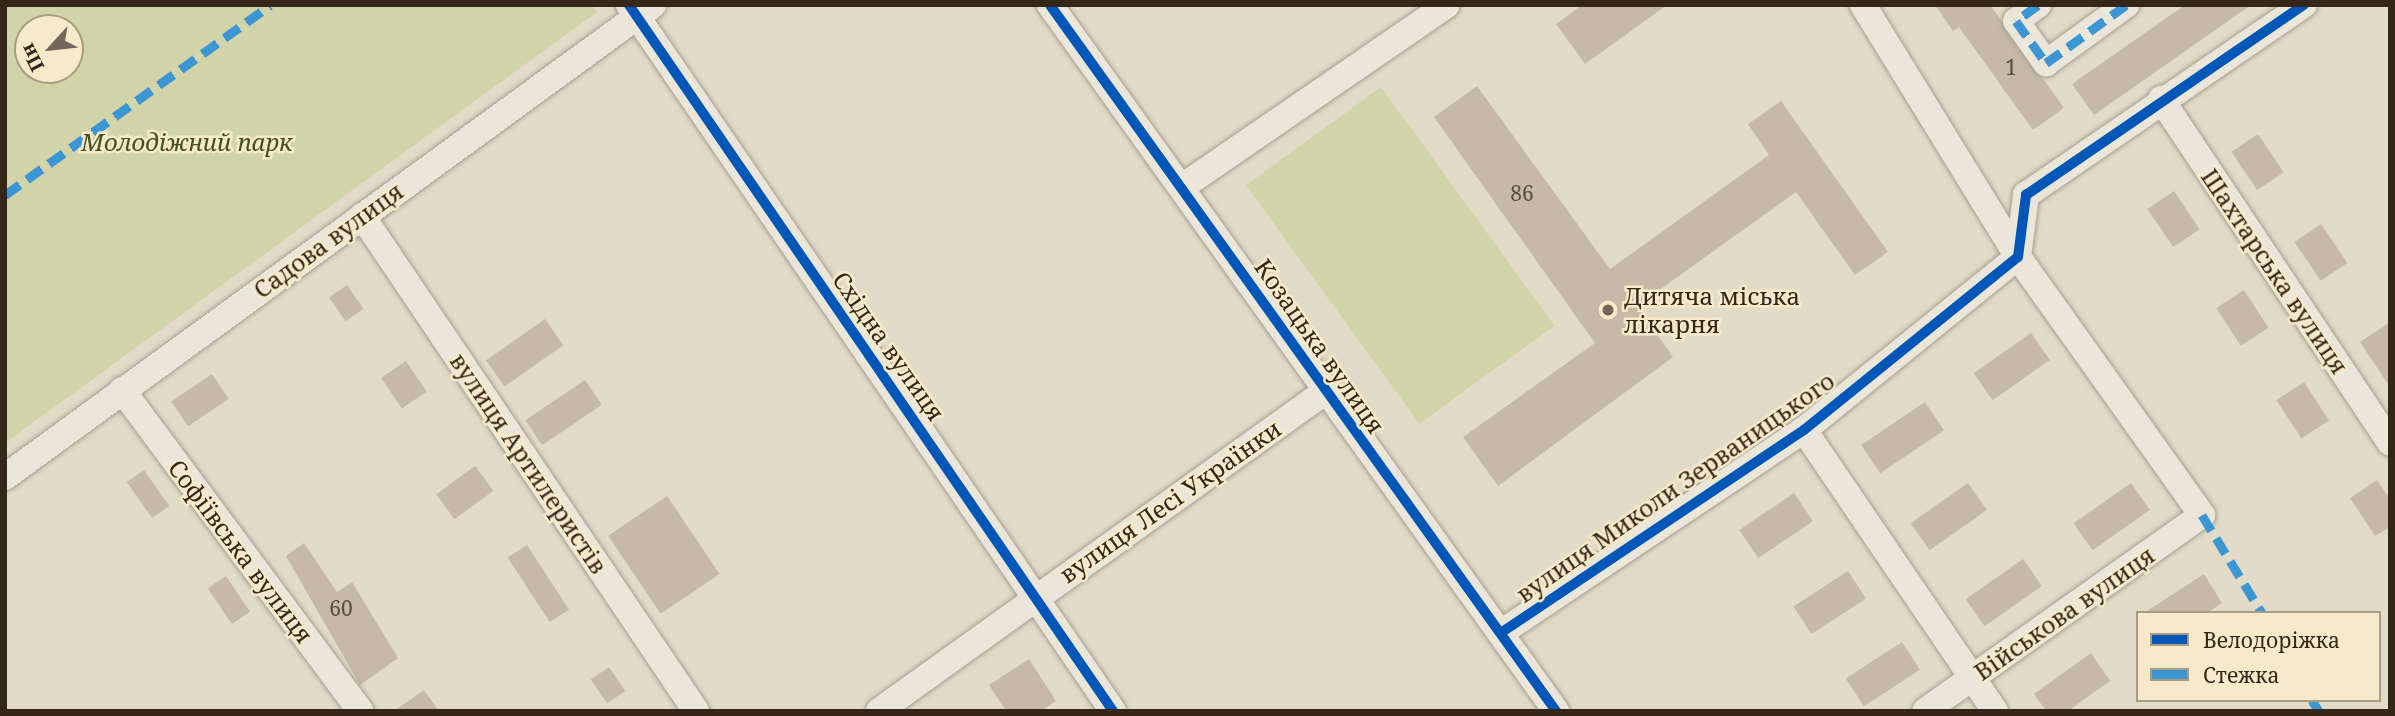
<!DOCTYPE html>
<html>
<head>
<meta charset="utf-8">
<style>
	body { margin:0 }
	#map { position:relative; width:2395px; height:716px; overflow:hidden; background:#e2dbc7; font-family:"Noto Serif",serif }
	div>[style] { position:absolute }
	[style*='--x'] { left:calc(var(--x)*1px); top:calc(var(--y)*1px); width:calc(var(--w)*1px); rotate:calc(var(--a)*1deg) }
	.green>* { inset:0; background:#d1d3a8; transform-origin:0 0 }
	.building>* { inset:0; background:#c6b9a8; transform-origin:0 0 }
	.roads { filter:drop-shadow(0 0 2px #a79f91) drop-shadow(0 0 2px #a79f91) }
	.minor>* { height:26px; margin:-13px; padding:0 13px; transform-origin:13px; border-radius:13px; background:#eae6d9 }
	.quiet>* { height:9px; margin-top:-4.5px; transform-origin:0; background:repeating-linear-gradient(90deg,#3d96d4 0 18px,transparent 0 27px) }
	.cycleway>* { height:10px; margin:-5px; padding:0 5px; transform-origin:5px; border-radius:5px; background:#0057b8 }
	.dots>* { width:19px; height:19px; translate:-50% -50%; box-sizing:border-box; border:4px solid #f6eaca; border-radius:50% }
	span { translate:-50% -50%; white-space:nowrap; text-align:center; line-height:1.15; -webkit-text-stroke:5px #f6eaca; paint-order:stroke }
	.number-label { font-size:21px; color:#584c3e }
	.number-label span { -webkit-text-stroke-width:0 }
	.park-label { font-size:24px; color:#435120; font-style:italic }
	.street-label { font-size:24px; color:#34271a }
	.poi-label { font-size:24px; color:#34271a }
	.left { translate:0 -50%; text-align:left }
	.frame { position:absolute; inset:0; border:7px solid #34271a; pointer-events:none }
	.legend { position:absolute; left:2136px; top:611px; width:245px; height:91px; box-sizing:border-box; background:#f6eaca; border:2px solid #a89c84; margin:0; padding:9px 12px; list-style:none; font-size:21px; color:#34271a }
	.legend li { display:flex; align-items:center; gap:14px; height:35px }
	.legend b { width:35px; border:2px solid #a89c84 }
	.north { position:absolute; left:14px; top:14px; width:70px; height:70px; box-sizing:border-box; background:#f6eaca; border:2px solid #a89c84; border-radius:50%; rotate:243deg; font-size:19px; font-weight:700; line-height:28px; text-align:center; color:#34271a }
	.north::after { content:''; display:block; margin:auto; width:24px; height:32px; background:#716657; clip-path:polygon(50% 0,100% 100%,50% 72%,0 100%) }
</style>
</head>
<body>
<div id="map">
	<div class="green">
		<i style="clip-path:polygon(evenodd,5px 5px,592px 5px,597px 12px,5px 443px,5px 5px,28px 28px,70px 28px,70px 70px,28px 70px,28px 28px)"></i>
		<i style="left:1381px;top:87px;width:295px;height:167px;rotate:54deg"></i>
	</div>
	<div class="building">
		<i style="clip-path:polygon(1582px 5px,1667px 5px,1585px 64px,1556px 24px)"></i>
		<i style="clip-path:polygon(1935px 5px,1990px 5px,2064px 108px,2033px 130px,1959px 27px,1953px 31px)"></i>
		<i style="clip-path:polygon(2185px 5px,2251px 5px,2094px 115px,2072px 84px)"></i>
		<i style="clip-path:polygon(1477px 86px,1610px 269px,1769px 155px,1748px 124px,1781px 101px,1888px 252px,1855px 275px,1796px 192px,1637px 306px,1673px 357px,1498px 486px,1463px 437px,1595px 343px,1434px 117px)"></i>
		<i style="left:2258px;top:134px;width:46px;height:32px;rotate:56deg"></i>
		<i style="left:2174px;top:191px;width:46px;height:32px;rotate:56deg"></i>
		<i style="left:2321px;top:224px;width:47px;height:32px;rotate:56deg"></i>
		<i style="left:347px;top:285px;width:29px;height:22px;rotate:55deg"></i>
		<i style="left:2244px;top:290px;width:45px;height:33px;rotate:57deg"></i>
		<i style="left:545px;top:319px;width:32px;height:72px;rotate:55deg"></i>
		<i style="clip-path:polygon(2390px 322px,2390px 387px,2360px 342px)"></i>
		<i style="left:2031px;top:333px;width:33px;height:70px;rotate:55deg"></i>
		<i style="left:406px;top:361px;width:37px;height:30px;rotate:56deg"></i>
		<i style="left:212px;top:374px;width:30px;height:49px;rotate:56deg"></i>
		<i style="left:585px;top:380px;width:30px;height:72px;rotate:56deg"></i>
		<i style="left:2304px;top:382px;width:46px;height:33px;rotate:57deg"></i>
		<i style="left:1925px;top:402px;width:34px;height:77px;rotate:56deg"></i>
		<i style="left:475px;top:466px;width:31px;height:48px;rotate:54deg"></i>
		<i style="left:144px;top:470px;width:44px;height:21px;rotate:55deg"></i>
		<i style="clip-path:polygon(2377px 480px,2390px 499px,2390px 527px,2375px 536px,2350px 498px)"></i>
		<i style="left:1968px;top:483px;width:33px;height:70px;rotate:55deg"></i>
		<i style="left:2131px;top:483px;width:33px;height:70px;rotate:55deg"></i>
		<i style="left:1794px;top:493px;width:34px;height:66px;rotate:56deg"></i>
		<i style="left:667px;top:496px;width:94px;height:71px;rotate:56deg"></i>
		<i style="clip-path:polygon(304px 543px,337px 592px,352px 582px,398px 658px,360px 685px,286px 556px)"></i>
		<i style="left:527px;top:545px;width:77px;height:23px;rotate:57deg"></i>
		<i style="left:2023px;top:559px;width:33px;height:70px;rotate:55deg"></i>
		<i style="left:1848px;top:571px;width:33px;height:65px;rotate:57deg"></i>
		<i style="clip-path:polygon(2204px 574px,2222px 603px,2207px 613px,2144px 613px)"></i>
		<i style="left:226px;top:576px;width:43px;height:22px;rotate:56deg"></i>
		<i style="left:1902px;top:642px;width:33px;height:67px;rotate:57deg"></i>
		<i style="clip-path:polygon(2091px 653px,2110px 681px,2068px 711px,2046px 711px,2034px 694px)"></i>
		<i style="clip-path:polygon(1029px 659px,1056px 701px,1041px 711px,1006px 711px,989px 685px)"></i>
		<i style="left:609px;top:667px;width:29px;height:22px;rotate:56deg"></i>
		<i style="clip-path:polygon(424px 690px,439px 711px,394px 711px)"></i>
	</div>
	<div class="roads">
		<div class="minor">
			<i style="--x:629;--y:5;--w:856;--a:55.57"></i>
			<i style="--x:1050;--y:5;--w:869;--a:54.37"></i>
			<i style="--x:1863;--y:5;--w:296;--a:58.4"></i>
			<i style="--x:2018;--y:257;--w:317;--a:54.5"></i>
			<i style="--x:2202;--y:515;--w:339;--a:144.7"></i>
			<i style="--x:2038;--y:5;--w:27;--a:144"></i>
			<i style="--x:2016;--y:21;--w:52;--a:54.5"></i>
			<i style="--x:2046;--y:63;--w:99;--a:-35.9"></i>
			<i style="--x:2161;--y:99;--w:413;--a:56.3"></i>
			<i style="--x:1182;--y:187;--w:321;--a:-34.5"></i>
			<i style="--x:362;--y:216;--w:597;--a:55.99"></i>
			<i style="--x:122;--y:390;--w:400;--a:53.4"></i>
			<i style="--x:1804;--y:430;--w:340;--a:55.8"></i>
			<i style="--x:5;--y:477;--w:802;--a:-36.07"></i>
			<i style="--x:1502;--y:632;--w:363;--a:-33.8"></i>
			<i style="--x:1804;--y:430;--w:275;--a:-39"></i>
			<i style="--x:2018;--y:257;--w:63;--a:-82.6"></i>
			<i style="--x:2026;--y:195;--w:337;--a:-34.4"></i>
			<i style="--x:879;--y:711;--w:550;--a:-35.6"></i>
		</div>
	</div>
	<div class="quiet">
		<i style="--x:2038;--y:5;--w:27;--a:144"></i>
		<i style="--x:2016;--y:21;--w:52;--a:54.5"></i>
		<i style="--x:2046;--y:63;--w:99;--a:-35.9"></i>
		<i style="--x:5;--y:195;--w:326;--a:-35.6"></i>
		<i style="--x:2202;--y:515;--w:115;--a:58.5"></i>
		<i style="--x:2312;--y:700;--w:13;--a:58"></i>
	</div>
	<div class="cycleway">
		<i style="--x:629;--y:5;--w:856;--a:55.57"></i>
		<i style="--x:1050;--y:5;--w:869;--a:54.37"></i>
		<i style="--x:1502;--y:632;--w:363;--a:-33.8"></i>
		<i style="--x:1804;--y:430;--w:275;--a:-39"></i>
		<i style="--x:2018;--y:257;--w:63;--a:-82.6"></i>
		<i style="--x:2026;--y:195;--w:337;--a:-34.4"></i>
	</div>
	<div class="dots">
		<i style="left:1608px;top:310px;background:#716657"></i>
	</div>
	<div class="number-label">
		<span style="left:2011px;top:67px">1</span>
		<span style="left:1522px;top:193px">86</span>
		<span style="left:341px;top:608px">60</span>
	</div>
	<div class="park-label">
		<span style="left:187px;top:142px">Молодіжний парк</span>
	</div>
	<div class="street-label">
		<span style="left:328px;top:240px;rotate:-36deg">Садова вулиця</span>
		<span style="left:2275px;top:271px;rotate:56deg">Шахтарська вулиця</span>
		<span style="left:889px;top:346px;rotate:55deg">Східна вулиця</span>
		<span style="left:1320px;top:346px;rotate:55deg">Козацька вулиця</span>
		<span style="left:529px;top:463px;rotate:56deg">вулиця Артилеристів</span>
		<span style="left:1675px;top:487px;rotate:-35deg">вулиця Миколи Зерваницького</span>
		<span style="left:1170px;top:501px;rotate:-35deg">вулиця Лесі Українки</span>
		<span style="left:241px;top:551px;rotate:53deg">Софіївська вулиця</span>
		<span style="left:2064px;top:613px;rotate:-35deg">Військова вулиця</span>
	</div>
	<div class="poi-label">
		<span class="left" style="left:1624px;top:310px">Дитяча міська<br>лікарня</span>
	</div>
	<div class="frame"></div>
	<ul class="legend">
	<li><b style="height:9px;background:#0057b8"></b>Велодоріжка</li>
	<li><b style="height:9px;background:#3d96d4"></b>Стежка</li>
	</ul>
	<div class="north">Пн</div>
</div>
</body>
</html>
